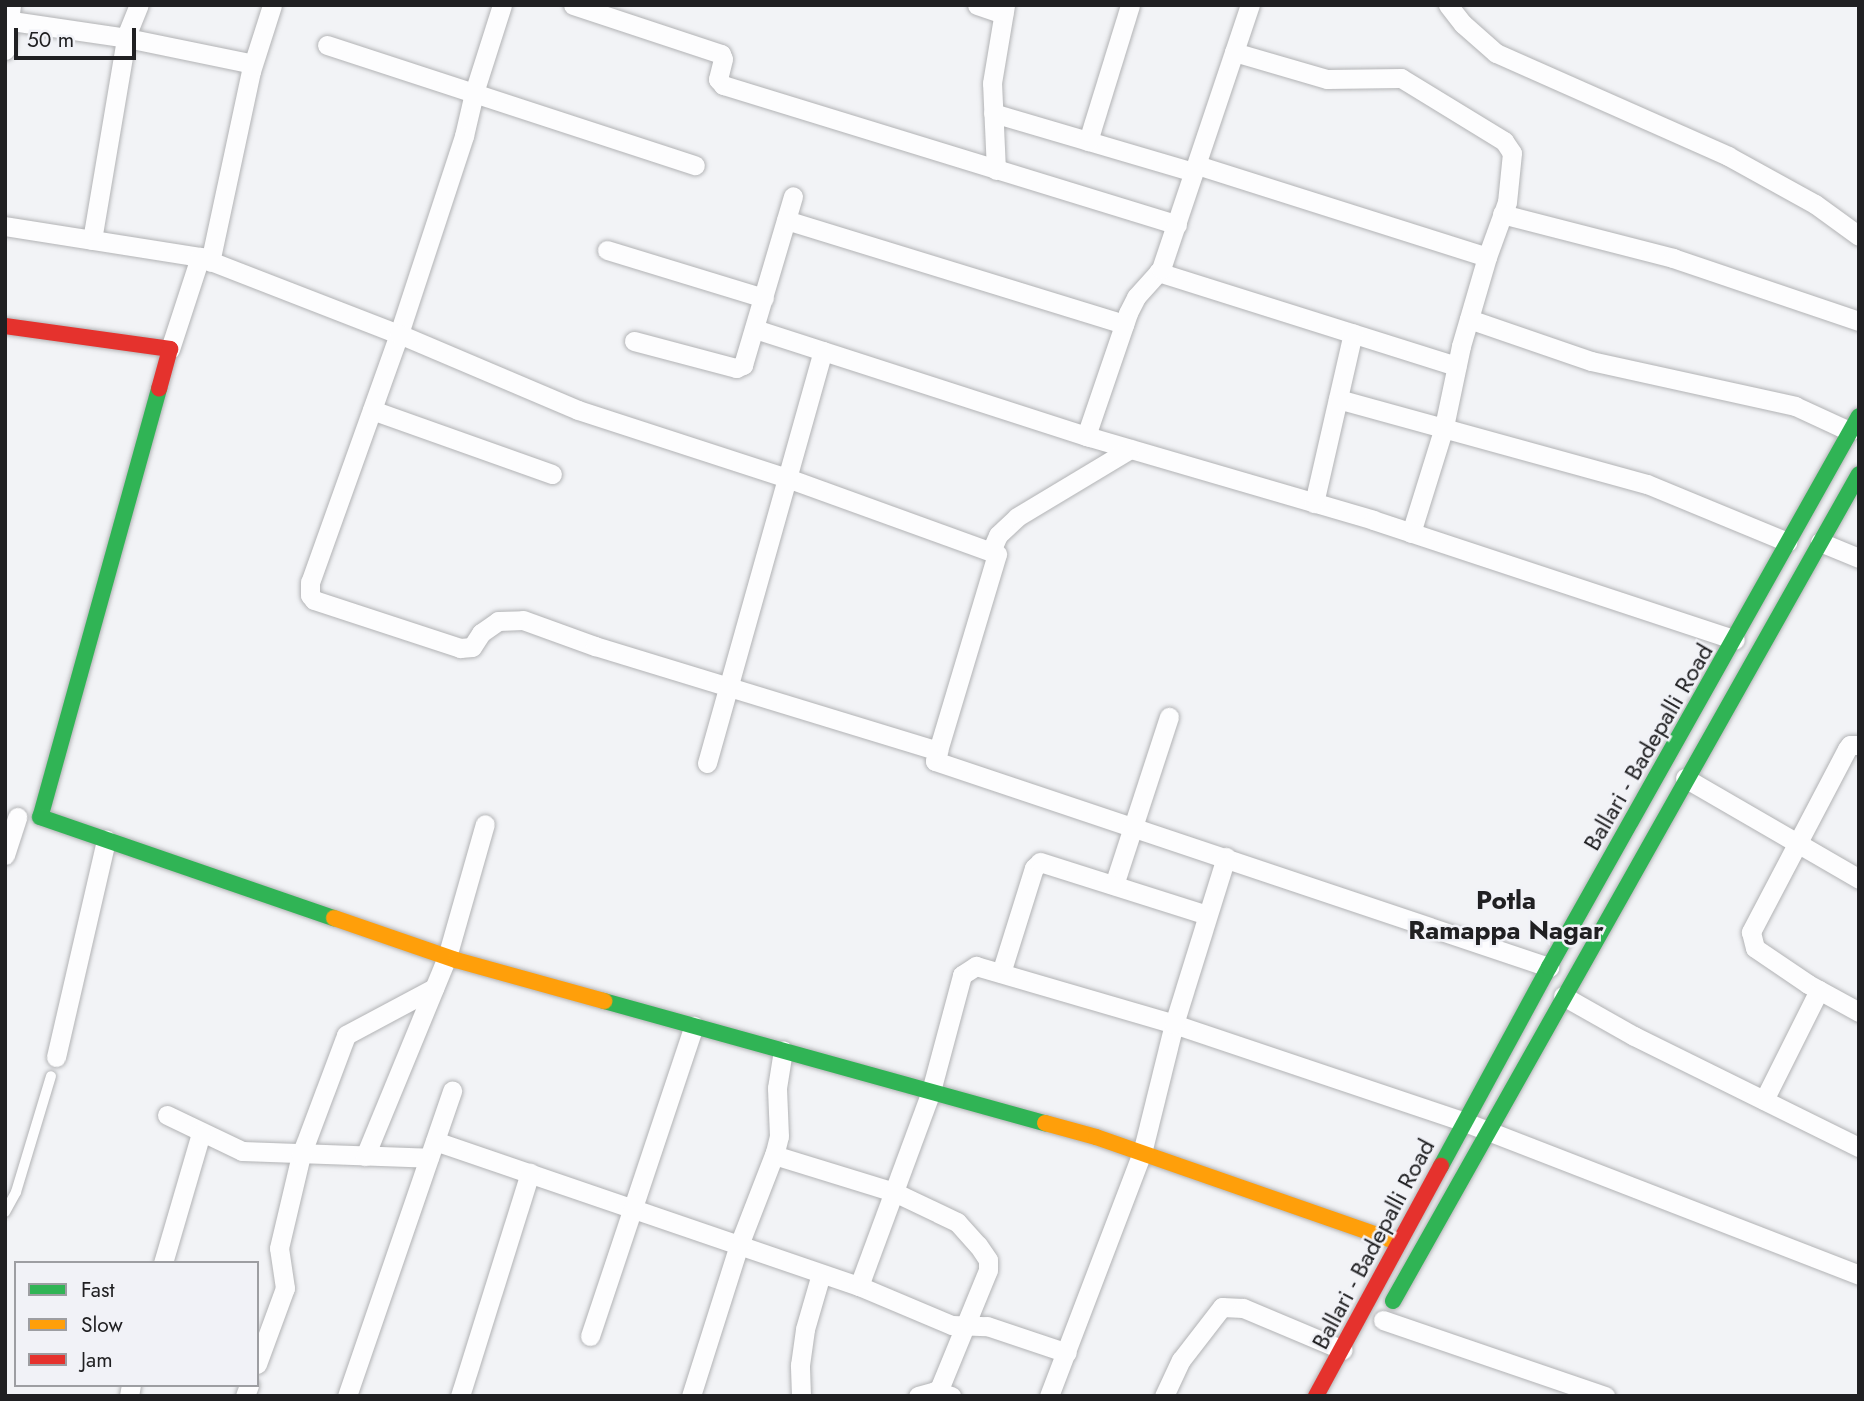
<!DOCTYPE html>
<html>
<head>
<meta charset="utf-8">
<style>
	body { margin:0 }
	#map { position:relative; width:1864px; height:1401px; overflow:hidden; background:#f2f3f6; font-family:Jost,sans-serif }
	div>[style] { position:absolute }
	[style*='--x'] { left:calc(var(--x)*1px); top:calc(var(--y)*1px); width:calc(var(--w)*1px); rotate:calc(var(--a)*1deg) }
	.roads { filter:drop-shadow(0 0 2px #b2b3b5) drop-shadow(0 0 2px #b2b3b5) }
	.lane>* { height:10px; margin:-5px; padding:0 5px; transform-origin:5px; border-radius:5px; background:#fdfdfe }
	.street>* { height:19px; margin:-9.5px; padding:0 9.5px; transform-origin:9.5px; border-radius:9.5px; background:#fdfdfe }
	.fast>* { height:16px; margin:-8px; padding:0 8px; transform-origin:8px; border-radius:8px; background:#30b455 }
	.slow>* { height:16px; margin:-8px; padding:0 8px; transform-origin:8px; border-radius:8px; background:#ff9f0a }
	.jam>* { height:16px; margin:-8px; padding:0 8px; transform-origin:8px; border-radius:8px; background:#e5322d }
	span { translate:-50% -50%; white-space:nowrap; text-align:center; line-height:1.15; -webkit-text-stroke:5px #f1f2f7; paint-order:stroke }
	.street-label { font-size:24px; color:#202022 }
	.neighbourhood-label { font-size:26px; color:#202022; font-weight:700 }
	.frame { position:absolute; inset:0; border:7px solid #202022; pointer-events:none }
	.legend { position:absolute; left:14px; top:1261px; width:245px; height:126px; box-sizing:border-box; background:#f1f2f7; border:2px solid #9d9ea2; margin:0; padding:9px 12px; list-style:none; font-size:21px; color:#202022 }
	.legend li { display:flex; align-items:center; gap:14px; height:35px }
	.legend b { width:35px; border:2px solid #9d9ea2 }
	.scale { position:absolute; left:14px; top:28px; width:122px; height:32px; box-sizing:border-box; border:4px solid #202022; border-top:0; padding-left:9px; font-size:21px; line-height:24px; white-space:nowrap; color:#202022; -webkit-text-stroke:5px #f1f2f7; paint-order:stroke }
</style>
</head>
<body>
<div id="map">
	<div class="roads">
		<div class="lane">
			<i style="--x:5;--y:1212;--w:23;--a:-61"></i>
			<i style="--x:16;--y:1192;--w:121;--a:-73.2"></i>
		</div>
		<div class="street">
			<i style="--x:502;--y:5;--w:92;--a:107.7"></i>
			<i style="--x:474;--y:93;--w:44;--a:103.1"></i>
			<i style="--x:464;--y:136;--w:208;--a:108.2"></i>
			<i style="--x:399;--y:334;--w:263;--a:109.7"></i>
			<i style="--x:310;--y:582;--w:13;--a:90"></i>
			<i style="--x:310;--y:595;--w:6;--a:51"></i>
			<i style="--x:314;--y:600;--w:154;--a:18.2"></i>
			<i style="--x:460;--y:648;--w:12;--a:-5"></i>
			<i style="--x:472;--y:647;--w:17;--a:-57"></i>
			<i style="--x:481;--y:633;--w:21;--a:-35"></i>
			<i style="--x:498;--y:621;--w:25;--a:-2"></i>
			<i style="--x:523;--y:620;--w:77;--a:19.9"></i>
			<i style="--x:595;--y:646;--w:359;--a:17"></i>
			<i style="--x:573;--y:5;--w:156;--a:18.3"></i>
			<i style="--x:721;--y:54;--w:5;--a:68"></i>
			<i style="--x:723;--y:59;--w:21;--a:104"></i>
			<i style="--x:718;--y:79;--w:8;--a:50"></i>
			<i style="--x:723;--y:85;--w:475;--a:17.1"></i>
			<i style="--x:977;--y:5;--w:28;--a:19"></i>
			<i style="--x:1448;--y:5;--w:24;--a:52"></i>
			<i style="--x:1463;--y:24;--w:44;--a:41.3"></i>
			<i style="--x:1496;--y:53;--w:254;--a:23.9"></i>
			<i style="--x:1728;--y:156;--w:99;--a:28.9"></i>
			<i style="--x:1815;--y:204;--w:54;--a:36"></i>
			<i style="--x:5;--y:20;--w:123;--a:8.4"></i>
			<i style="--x:127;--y:38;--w:125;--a:11.6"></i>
			<i style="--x:249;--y:63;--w:8;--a:76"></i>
			<i style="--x:251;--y:71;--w:195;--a:102.1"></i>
			<i style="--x:327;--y:45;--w:387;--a:18.1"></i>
			<i style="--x:5;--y:50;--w:45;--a:-82.4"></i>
			<i style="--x:1234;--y:52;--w:97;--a:16.2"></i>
			<i style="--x:1327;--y:79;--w:74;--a:-0.8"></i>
			<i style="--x:1401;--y:78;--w:121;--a:31.5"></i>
			<i style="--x:1504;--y:141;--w:14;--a:56"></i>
			<i style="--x:1512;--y:153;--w:49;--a:95.8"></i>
			<i style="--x:1507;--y:202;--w:59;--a:110"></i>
			<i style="--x:1487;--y:257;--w:93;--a:106.3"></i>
			<i style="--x:1461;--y:346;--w:83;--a:101.9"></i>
			<i style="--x:1444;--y:427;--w:111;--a:107.3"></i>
			<i style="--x:251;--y:71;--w:69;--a:-72.3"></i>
			<i style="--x:993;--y:113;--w:209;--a:16.4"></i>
			<i style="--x:1088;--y:141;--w:142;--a:-72.8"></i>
			<i style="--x:1197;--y:165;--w:304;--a:17.6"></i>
			<i style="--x:996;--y:170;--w:87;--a:-92.6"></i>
			<i style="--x:992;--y:83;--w:79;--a:-80.5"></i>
			<i style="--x:1502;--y:214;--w:177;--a:14.4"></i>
			<i style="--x:1673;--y:258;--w:196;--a:18.7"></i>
			<i style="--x:786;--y:220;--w:354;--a:17.1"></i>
			<i style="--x:5;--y:226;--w:197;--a:9"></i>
			<i style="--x:200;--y:257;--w:213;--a:21.2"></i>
			<i style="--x:399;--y:334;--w:194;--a:23"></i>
			<i style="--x:578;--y:410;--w:223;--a:18"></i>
			<i style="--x:790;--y:479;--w:220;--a:19.9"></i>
			<i style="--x:997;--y:554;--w:216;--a:106.7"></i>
			<i style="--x:935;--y:761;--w:648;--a:18.55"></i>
			<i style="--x:92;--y:240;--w:209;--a:-80.4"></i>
			<i style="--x:127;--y:34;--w:31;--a:-68"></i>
			<i style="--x:607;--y:250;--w:164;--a:17"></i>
			<i style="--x:1158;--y:272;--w:313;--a:17.5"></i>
			<i style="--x:1469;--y:319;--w:129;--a:19"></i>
			<i style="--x:1591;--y:361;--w:209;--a:12.4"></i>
			<i style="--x:1795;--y:406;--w:60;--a:24.8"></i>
			<i style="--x:755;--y:329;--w:352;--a:17.9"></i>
			<i style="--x:1090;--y:437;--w:295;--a:16.3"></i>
			<i style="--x:1373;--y:520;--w:381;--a:18.3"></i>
			<i style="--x:634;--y:341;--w:106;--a:14.8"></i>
			<i style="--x:736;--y:368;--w:8;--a:-23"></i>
			<i style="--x:743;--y:365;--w:176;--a:-73.5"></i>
			<i style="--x:170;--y:349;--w:97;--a:-71.9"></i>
			<i style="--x:1338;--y:399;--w:320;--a:15.4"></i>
			<i style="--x:1647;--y:484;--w:152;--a:22.4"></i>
			<i style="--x:372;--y:410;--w:191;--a:19.6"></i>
			<i style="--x:1086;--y:436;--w:130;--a:-71.1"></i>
			<i style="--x:1128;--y:313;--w:18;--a:-63"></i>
			<i style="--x:1136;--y:297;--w:38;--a:-48"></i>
			<i style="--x:1161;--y:269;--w:279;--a:-71.4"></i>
			<i style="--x:1314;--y:503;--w:174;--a:-77.1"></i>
			<i style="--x:1820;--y:542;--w:42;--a:22.3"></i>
			<i style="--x:991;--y:551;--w:17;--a:-66"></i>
			<i style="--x:998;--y:535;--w:26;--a:-43"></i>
			<i style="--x:1017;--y:517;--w:132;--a:-31"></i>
			<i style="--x:1859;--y:745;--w:9;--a:180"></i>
			<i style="--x:1850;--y:745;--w:5;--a:127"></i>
			<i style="--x:1847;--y:749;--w:207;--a:117.7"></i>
			<i style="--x:1751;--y:932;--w:16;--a:76"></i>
			<i style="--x:1755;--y:948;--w:64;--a:34.2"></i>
			<i style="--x:1808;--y:984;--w:58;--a:28.8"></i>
			<i style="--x:707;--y:763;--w:428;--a:-74.3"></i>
			<i style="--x:1685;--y:778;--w:201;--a:30.1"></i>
			<i style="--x:5;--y:855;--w:40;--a:-72"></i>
			<i style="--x:1114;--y:885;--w:177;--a:-71.9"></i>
			<i style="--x:1001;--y:973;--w:110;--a:-72.6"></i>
			<i style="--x:1034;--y:868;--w:8;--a:-45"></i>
			<i style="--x:1040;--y:862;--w:175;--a:17.6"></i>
			<i style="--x:1563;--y:996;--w:81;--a:29.4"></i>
			<i style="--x:1634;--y:1036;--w:251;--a:26.3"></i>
			<i style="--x:56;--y:1057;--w:223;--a:-77"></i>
			<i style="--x:1764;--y:1100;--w:123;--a:-63.4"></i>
			<i style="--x:167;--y:1115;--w:83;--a:25.6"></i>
			<i style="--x:242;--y:1151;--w:187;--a:2.1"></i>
			<i style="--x:435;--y:1141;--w:448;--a:18.9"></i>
			<i style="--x:859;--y:1286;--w:101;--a:22.8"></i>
			<i style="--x:952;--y:1325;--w:35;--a:2"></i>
			<i style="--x:987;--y:1326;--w:84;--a:18.6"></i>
			<i style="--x:774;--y:1155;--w:126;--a:17.1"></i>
			<i style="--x:894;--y:1192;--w:70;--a:25.5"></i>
			<i style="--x:957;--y:1222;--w:31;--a:48"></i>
			<i style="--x:978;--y:1245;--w:18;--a:56"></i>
			<i style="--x:988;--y:1260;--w:10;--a:90"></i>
			<i style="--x:988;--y:1270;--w:132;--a:112.3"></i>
			<i style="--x:365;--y:1156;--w:215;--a:-67.6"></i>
			<i style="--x:447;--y:957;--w:138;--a:-74.1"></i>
			<i style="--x:163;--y:1263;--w:135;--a:-73.7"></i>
			<i style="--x:859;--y:1286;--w:208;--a:-69.7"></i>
			<i style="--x:931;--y:1091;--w:120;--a:-75"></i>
			<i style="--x:962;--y:975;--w:17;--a:-33"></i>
			<i style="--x:976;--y:966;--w:206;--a:16.3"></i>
			<i style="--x:1174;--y:1024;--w:307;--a:18.6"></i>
			<i style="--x:1465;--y:1122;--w:423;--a:21.2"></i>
			<i style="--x:1383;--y:1320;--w:235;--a:18.9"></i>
			<i style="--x:590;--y:1336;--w:327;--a:-71.5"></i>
			<i style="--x:257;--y:1364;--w:81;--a:-69.8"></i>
			<i style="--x:285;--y:1288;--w:40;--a:-98.5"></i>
			<i style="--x:279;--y:1248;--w:96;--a:-76.7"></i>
			<i style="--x:301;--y:1155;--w:128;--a:-69.4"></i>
			<i style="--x:346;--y:1035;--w:100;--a:-28.1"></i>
			<i style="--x:129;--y:1396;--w:11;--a:-80"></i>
			<i style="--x:245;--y:1396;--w:12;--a:-70"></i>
			<i style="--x:347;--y:1396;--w:323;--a:-71"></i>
			<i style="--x:460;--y:1396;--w:234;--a:-72.6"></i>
			<i style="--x:691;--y:1396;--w:158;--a:-72.4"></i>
			<i style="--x:739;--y:1245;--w:100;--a:-68.8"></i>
			<i style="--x:775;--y:1152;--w:16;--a:-76"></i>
			<i style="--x:779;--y:1136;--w:48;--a:-92.4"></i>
			<i style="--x:777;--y:1088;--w:38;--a:-81"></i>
			<i style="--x:801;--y:1396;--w:31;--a:-92"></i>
			<i style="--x:800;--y:1365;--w:36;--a:-82"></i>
			<i style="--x:805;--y:1329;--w:57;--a:-73.8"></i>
			<i style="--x:918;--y:1396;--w:18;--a:-16"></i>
			<i style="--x:935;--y:1391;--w:17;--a:17"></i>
			<i style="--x:1049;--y:1396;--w:260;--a:-69.1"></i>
			<i style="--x:1142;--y:1153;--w:133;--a:-76.1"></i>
			<i style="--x:1174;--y:1024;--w:175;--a:-72.7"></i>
			<i style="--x:1164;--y:1396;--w:40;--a:-65"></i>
			<i style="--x:1181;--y:1360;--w:67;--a:-52.3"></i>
			<i style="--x:1222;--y:1307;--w:21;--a:3"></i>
			<i style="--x:1243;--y:1308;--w:108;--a:22.8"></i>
		</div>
		<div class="fast">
			<i style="--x:159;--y:389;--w:444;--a:105.5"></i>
			<i style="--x:40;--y:817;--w:311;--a:19"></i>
			<i style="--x:604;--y:1001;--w:458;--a:15.5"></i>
			<i style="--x:1441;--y:1166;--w:226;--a:-61.5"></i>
			<i style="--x:1549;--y:967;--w:632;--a:-60.64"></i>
			<i style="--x:1393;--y:1301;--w:949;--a:-60.6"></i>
		</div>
		<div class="slow">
			<i style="--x:334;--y:918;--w:129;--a:19"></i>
			<i style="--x:456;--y:960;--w:154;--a:15.5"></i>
			<i style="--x:1045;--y:1123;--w:53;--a:15.4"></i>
			<i style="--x:1096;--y:1137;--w:320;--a:19.2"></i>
		</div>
		<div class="jam">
			<i style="--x:5;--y:326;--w:167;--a:7.9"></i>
			<i style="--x:170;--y:349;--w:41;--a:105.4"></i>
			<i style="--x:1316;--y:1396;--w:262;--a:-61.5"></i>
		</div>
	</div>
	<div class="street-label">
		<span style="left:1648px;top:747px;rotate:-60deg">Ballari - Badepalli Road</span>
		<span style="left:1373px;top:1244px;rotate:-62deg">Ballari - Badepalli Road</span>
	</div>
	<div class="neighbourhood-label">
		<span style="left:1506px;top:916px">Potla<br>Ramappa Nagar</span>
	</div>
	<div class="frame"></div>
	<ul class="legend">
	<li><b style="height:9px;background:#30b455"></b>Fast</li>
	<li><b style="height:9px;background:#ff9f0a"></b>Slow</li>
	<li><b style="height:9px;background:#e5322d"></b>Jam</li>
	</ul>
	<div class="scale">50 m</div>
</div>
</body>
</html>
